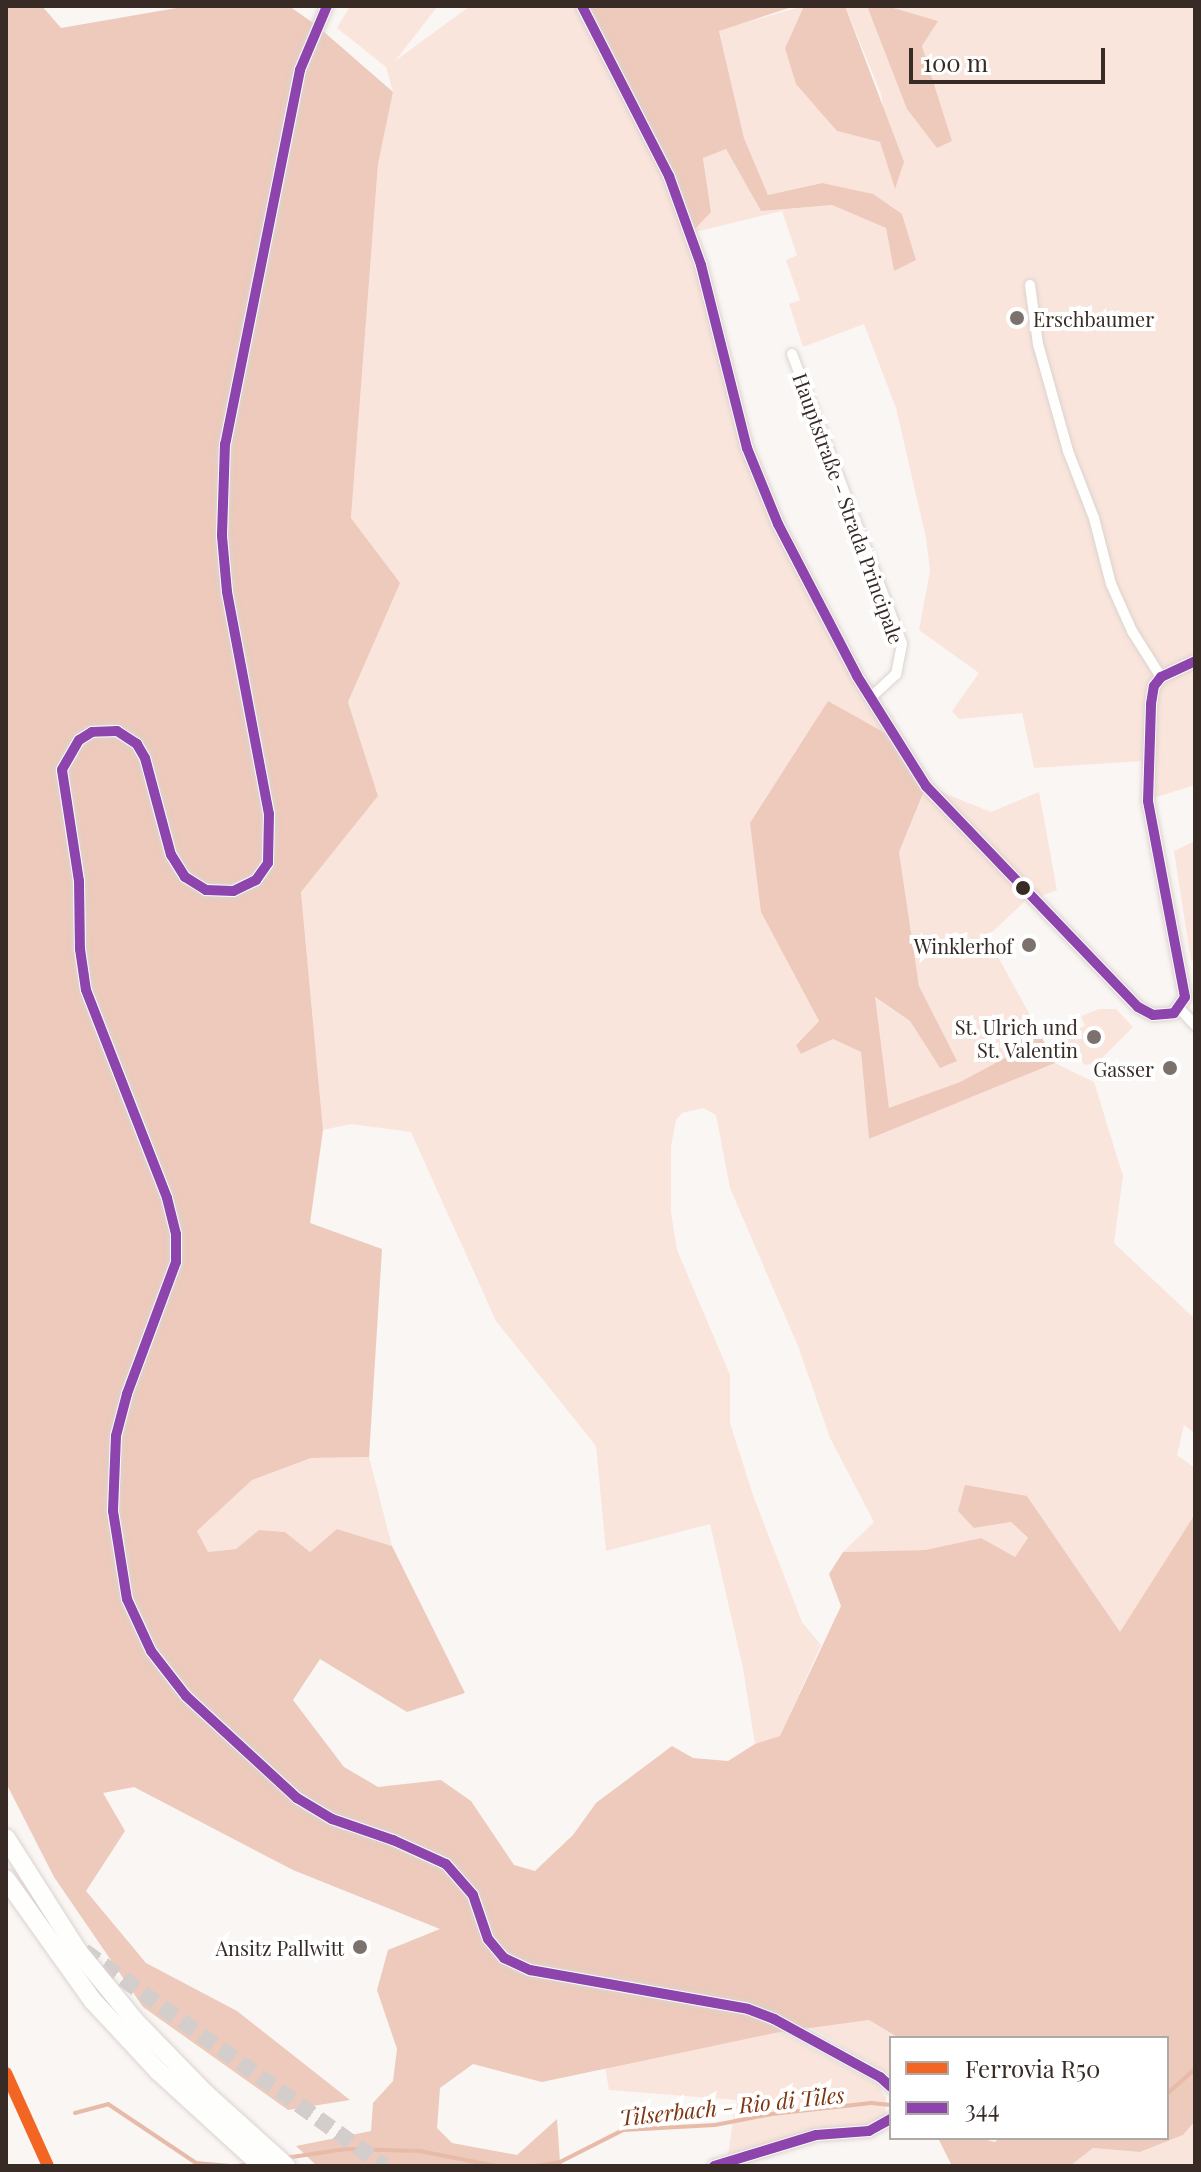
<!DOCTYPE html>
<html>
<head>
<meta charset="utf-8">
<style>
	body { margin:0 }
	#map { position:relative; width:1201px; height:2172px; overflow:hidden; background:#faf6f4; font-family:"Playfair Display",serif }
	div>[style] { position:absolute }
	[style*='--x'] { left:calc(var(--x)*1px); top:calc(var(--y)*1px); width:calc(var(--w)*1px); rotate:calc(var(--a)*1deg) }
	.green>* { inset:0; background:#fae5dc }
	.forest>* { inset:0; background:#edcabb }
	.stream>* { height:4px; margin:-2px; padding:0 2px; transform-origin:2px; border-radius:2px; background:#e7bba8 }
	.primary-tunnel>* { height:16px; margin-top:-8px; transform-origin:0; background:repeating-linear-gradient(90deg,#d3cdcb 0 16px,transparent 0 24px) }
	.roads { filter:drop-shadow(0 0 2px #dbd3cf) drop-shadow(0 0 2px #dbd3cf) }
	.minor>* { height:10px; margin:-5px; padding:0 5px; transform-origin:5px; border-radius:5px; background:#fefefd }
	.tertiary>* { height:12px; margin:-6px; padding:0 6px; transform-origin:6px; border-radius:6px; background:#fefefd }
	.motorway>* { height:18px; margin:-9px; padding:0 9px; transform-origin:9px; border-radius:9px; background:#fefefd }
	.bus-1>* { height:10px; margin:-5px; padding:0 5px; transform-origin:5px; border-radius:5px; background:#8e44ad }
	.rail-1>* { height:12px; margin:-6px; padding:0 6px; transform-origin:6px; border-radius:6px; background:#f26522 }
	.dots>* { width:22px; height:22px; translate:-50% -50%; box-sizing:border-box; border:4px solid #fff; border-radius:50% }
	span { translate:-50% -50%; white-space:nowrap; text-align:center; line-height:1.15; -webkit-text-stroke:8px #fff; paint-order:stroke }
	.poi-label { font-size:20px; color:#382b25 }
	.left { translate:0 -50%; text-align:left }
	.right { translate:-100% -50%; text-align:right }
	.street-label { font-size:20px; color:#382b25 }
	.water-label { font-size:22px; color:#7e3510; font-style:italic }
	.frame { position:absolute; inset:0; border:8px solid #382b25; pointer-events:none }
	.legend { position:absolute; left:889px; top:2036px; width:280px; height:104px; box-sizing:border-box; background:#fff; border:2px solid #afaaa8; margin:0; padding:10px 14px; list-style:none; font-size:24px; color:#382b25 }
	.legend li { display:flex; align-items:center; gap:16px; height:40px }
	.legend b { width:40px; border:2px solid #afaaa8 }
	.scale { position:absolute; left:909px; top:48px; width:196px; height:36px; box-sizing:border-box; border:4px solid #382b25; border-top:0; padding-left:10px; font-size:24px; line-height:28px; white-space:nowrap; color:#382b25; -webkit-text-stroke:6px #fff; paint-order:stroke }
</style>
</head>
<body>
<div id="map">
	<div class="green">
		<i style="clip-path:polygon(350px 6px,438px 6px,395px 61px,470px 6px,582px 6px,711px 212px,703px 158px,726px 149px,761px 211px,832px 205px,886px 228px,894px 270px,916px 260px,902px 214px,821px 183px,768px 195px,744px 138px,719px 30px,804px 6px,785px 48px,837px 131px,880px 142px,895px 188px,881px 94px,845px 6px,867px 6px,883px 44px,952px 141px,922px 46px,937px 21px,887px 6px,1195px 6px,1195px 785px,1144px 801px,1142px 761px,1034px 768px,1022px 713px,959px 719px,952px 711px,979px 673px,919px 630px,930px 571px,926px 538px,896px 408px,864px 324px,803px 347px,789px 304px,800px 300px,786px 260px,797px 255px,782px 211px,691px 233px,737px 418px,778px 524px,892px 737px,761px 912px,819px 1021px,796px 1044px,802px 1054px,833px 1039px,861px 1052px,869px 1139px,1055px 1063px,1094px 1082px,1123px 1176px,1114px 1243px,1195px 1319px,1195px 1434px,1184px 1425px,1177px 1455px,1195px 1468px,1195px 1514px,1120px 1633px,1027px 1496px,974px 1528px,1011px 1522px,1028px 1539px,1014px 1558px,981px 1538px,925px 1550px,843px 1552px,874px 1522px,830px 1438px,798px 1346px,730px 1188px,716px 1115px,703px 1108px,682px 1113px,676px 1120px,671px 1146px,671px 1212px,677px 1250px,730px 1375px,730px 1423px,754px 1498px,802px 1622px,821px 1645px,780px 1737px,755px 1744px,743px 1668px,710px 1524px,606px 1551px,596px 1446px,496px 1321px,411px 1132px,351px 1124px,323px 1130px,301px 891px,378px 796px,348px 702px,399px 583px,351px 518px,378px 164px,393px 92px,386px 67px,337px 28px)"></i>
		<i style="clip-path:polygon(926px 786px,991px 812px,1039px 792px,1057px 890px,1024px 902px,987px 937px,1030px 1015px,1016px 1052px,960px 1082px,889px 1109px,874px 997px,910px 1021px,940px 1068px,956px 1061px,919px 986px,899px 852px)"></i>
		<i style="clip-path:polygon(1195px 841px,1195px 958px,1191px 961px,1174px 851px)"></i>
		<i style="clip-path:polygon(1099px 1009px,1116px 1009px,1133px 1027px,1098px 1062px,1085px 1065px,1073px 1053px,1065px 1034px,1085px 1026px,1081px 1016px)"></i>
		<i style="clip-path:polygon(369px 1457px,392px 1546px,337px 1529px,310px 1552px,285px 1532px,260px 1530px,236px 1549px,208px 1552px,197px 1531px,252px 1480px,311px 1458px)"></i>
		<i style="clip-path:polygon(869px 2020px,899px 2038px,891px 2038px,891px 2075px,809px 2027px)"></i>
		<i style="clip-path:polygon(780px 2032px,878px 2085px,886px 2098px,885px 2115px,865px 2126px,804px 2132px,728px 2155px,736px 2100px,609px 2090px,605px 2067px)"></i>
		<i style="clip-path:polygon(1195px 2121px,1194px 2166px,1070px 2166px,1093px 2148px,1140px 2152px,1183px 2135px)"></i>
	</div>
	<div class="forest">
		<i style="clip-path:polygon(6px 6px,42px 6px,61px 28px,188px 6px,289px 6px,316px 25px,393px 92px,378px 164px,351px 518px,400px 583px,348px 702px,378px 796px,301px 892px,323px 1130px,310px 1223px,382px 1249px,369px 1457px,311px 1458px,252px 1480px,197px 1531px,208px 1552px,236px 1549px,259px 1530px,285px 1532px,310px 1552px,337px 1529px,392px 1546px,465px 1693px,407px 1712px,320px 1659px,293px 1700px,344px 1767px,378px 1787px,441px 1780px,471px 1801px,514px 1865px,535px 1871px,573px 1835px,596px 1803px,672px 1746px,693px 1758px,728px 1761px,755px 1744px,780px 1736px,841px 1606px,829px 1574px,843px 1552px,925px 1550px,981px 1538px,1015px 1557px,1028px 1538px,1011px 1522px,974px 1528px,958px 1511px,965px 1485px,1027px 1496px,1120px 1632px,1195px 1514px,1195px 2121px,1183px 2135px,1140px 2152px,1093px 2148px,1070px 2166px,952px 2166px,938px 2138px,979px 2138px,995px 2142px,999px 2138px,1167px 2138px,1167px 2038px,899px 2038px,869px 2020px,780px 2032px,542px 2082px,473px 2064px,440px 2088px,437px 2128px,452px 2143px,517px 2155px,557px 2119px,560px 2162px,554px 2166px,317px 2166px,296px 2146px,371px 2131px,373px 2103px,393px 2081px,397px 2049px,377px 1990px,388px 1950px,440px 1929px,293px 1870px,134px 1787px,103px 1793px,125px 1831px,86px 1891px,146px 1963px,237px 2011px,350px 2100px,288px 2110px,143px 2007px,54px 1877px,6px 1783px)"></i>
		<i style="clip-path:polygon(582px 6px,795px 6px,719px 31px,744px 138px,768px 195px,822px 183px,873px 194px,902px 214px,916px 260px,894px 271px,886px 228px,832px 205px,761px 211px,726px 149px,703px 158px,711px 212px,691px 233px)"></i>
		<i style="clip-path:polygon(804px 6px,845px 6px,904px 162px,895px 189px,880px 142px,837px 131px,796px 84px,785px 48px)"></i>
		<i style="clip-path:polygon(867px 6px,887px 6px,938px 21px,922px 46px,952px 141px,937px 148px,907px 109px)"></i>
		<i style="clip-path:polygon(828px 701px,892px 737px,926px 786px,899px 852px,919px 986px,957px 1061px,940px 1068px,910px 1021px,875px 997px,889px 1108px,960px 1082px,1016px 1052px,1030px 1015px,1055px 1063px,869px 1139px,861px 1052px,833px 1039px,801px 1054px,796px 1045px,819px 1021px,761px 912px,750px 823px)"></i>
	</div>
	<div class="stream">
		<i style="--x:1167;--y:2094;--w:38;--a:-42"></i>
		<i style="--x:1195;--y:2069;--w:8;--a:-90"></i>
		<i style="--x:75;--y:2113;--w:34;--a:-15"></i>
		<i style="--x:108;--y:2104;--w:106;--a:33.8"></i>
		<i style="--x:196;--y:2163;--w:34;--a:5"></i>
		<i style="--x:285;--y:2158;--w:62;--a:-8.4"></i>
		<i style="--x:346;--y:2149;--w:74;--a:1.5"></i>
		<i style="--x:420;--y:2151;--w:77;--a:11.2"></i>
		<i style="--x:238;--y:2166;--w:11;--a:-10"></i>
		<i style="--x:536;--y:2166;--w:24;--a:-9"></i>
		<i style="--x:560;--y:2162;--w:71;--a:-26.9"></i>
		<i style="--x:623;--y:2130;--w:92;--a:-3.1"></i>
		<i style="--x:715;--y:2125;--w:58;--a:-10.9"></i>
		<i style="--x:772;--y:2114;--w:100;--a:-6.3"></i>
		<i style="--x:871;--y:2103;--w:20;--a:6"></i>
	</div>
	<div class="primary-tunnel">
		<i style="--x:84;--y:1951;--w:369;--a:35.6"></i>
	</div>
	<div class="roads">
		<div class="minor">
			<i style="--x:1030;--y:285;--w:60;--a:82.3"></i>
			<i style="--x:1038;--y:344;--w:111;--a:74.3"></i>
			<i style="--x:1068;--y:451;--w:72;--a:68.8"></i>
			<i style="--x:1094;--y:518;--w:68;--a:75.6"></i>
			<i style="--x:1111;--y:584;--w:51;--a:65.9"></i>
			<i style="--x:1132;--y:631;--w:54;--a:57.8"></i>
			<i style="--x:792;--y:354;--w:310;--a:69.2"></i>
			<i style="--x:902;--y:644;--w:31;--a:101"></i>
			<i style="--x:896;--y:674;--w:35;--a:137"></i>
			<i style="--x:1180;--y:1009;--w:22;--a:47"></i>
		</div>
		<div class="tertiary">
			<i style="--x:327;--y:6;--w:69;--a:112.9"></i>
			<i style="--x:300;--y:70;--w:381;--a:101.3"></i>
			<i style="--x:225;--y:444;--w:92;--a:91.9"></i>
			<i style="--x:222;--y:536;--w:56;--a:84.9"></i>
			<i style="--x:227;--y:592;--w:226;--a:79.3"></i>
			<i style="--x:269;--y:814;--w:49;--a:91.2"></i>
			<i style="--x:268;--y:863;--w:21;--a:125"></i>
			<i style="--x:256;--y:880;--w:25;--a:154"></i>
			<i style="--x:233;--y:891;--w:27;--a:-178"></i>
			<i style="--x:206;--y:890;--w:25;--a:-148"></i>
			<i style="--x:185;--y:877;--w:26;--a:-122"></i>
			<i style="--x:171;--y:855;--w:100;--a:-105"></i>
			<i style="--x:145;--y:758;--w:16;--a:-120"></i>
			<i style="--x:137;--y:744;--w:24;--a:-147"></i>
			<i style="--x:117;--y:731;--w:25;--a:178"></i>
			<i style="--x:92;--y:732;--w:15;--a:148"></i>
			<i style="--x:79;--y:740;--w:34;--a:120"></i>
			<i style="--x:62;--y:770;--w:112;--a:81.3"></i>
			<i style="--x:79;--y:881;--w:68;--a:89.2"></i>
			<i style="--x:80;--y:949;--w:41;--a:81.7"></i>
			<i style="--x:86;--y:990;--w:223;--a:68.7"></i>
			<i style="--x:167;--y:1198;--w:37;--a:76"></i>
			<i style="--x:176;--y:1234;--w:28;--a:90"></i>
			<i style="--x:176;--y:1262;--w:141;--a:110.4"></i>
			<i style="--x:127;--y:1394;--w:43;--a:104.7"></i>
			<i style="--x:116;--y:1436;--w:75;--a:92.3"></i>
			<i style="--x:113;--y:1511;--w:89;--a:81"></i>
			<i style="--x:127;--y:1599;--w:57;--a:65.2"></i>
			<i style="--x:151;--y:1651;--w:57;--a:52.1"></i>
			<i style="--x:186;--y:1696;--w:151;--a:42.6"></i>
			<i style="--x:297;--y:1798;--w:41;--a:31"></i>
			<i style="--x:332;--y:1819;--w:65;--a:19"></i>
			<i style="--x:393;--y:1840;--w:58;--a:24.4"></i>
			<i style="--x:446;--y:1864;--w:41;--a:48.9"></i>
			<i style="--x:473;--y:1895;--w:46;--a:71.2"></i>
			<i style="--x:488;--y:1939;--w:25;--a:50"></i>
			<i style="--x:504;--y:1958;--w:29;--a:25"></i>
			<i style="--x:530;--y:1970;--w:221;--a:10.1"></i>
			<i style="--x:748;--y:2009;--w:28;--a:21"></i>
			<i style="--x:774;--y:2019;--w:121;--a:28.7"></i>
			<i style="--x:880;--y:2077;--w:15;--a:42"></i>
			<i style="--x:582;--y:6;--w:191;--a:62.9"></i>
			<i style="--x:669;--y:176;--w:95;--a:70.2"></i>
			<i style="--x:701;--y:265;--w:189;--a:75.9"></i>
			<i style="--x:747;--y:448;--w:82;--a:67.8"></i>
			<i style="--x:778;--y:524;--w:171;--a:62.5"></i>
			<i style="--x:857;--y:676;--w:130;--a:57.9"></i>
			<i style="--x:926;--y:786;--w:306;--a:46.2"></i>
			<i style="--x:1138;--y:1007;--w:17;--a:28"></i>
			<i style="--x:1153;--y:1015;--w:21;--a:-5"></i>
			<i style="--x:1174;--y:1013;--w:19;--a:-55"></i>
			<i style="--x:1185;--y:997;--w:199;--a:-100.7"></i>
			<i style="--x:1148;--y:801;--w:97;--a:-88.2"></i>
			<i style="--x:1151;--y:704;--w:18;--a:-81"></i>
			<i style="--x:1154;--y:686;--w:11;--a:-52"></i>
			<i style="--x:1161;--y:677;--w:38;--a:-25"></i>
			<i style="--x:714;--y:2166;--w:107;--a:-16.9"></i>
			<i style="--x:816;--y:2135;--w:53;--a:-4.3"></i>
			<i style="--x:869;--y:2131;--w:25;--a:-29"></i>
		</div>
		<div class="motorway">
			<i style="--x:6;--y:1838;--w:133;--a:57.6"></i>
			<i style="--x:77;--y:1950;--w:93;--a:50.7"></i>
			<i style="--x:136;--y:2022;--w:100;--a:45.8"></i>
			<i style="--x:206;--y:2094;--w:108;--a:42"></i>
			<i style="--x:6;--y:1879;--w:150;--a:54.5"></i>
			<i style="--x:93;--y:2001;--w:96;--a:47.1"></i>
			<i style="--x:158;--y:2071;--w:141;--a:42.4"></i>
		</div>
	</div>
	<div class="bus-1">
		<i style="--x:327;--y:6;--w:69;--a:112.9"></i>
		<i style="--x:300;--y:70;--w:381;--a:101.3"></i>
		<i style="--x:225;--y:444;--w:92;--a:91.9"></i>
		<i style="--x:222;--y:536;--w:56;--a:84.9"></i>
		<i style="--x:227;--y:592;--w:226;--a:79.3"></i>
		<i style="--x:269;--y:814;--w:49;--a:91.2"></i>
		<i style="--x:268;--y:863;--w:21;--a:125"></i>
		<i style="--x:256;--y:880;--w:25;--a:154"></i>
		<i style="--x:233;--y:891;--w:27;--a:-178"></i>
		<i style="--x:206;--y:890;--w:25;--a:-148"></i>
		<i style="--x:185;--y:877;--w:26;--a:-122"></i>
		<i style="--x:171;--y:855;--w:100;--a:-105"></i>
		<i style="--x:145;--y:758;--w:16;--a:-120"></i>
		<i style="--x:137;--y:744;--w:24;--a:-147"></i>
		<i style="--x:117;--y:731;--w:25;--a:178"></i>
		<i style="--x:92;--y:732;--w:15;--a:148"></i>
		<i style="--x:79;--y:740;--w:34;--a:120"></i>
		<i style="--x:62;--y:770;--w:112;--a:81.3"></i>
		<i style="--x:79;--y:881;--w:68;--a:89.2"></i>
		<i style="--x:80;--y:949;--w:41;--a:81.7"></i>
		<i style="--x:86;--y:990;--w:223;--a:68.7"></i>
		<i style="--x:167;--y:1198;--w:37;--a:76"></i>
		<i style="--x:176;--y:1234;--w:28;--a:90"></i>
		<i style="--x:176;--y:1262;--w:141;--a:110.4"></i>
		<i style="--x:127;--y:1394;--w:43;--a:104.7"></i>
		<i style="--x:116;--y:1436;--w:75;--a:92.3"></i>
		<i style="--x:113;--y:1511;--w:89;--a:81"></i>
		<i style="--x:127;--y:1599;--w:57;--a:65.2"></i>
		<i style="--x:151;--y:1651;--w:57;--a:52.1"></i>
		<i style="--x:186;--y:1696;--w:151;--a:42.6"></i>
		<i style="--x:297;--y:1798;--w:41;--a:31"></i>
		<i style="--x:332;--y:1819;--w:65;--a:19"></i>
		<i style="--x:393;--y:1840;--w:58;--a:24.4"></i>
		<i style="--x:446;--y:1864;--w:41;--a:48.9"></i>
		<i style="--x:473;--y:1895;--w:46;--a:71.2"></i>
		<i style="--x:488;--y:1939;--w:25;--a:50"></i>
		<i style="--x:504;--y:1958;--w:29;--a:25"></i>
		<i style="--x:530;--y:1970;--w:221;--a:10.1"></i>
		<i style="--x:748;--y:2009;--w:28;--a:21"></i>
		<i style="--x:774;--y:2019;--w:121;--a:28.7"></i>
		<i style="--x:880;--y:2077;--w:15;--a:42"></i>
		<i style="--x:582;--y:6;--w:191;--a:62.9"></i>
		<i style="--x:669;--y:176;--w:95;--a:70.2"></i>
		<i style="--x:701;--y:265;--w:189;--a:75.9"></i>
		<i style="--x:747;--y:448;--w:82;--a:67.8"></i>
		<i style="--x:778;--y:524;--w:171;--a:62.5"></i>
		<i style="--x:857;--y:676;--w:130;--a:57.9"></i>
		<i style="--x:926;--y:786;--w:306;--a:46.2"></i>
		<i style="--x:1138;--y:1007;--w:17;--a:28"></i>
		<i style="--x:1153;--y:1015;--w:21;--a:-5"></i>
		<i style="--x:1174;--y:1013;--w:19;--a:-55"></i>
		<i style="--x:1185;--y:997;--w:199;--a:-100.7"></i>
		<i style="--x:1148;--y:801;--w:97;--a:-88.2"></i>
		<i style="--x:1151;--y:704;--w:18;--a:-81"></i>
		<i style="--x:1154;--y:686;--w:11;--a:-52"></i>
		<i style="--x:1161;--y:677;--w:38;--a:-25"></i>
		<i style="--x:714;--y:2166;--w:107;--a:-16.9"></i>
		<i style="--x:816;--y:2135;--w:53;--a:-4.3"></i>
		<i style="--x:869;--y:2131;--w:25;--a:-29"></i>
	</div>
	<div class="rail-1">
		<i style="--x:6;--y:2073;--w:102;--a:65.7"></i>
	</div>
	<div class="dots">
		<i style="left:1017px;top:318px;background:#7c726d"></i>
		<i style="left:1023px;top:888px;background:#382b25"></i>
		<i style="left:1029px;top:945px;background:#7c726d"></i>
		<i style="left:1094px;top:1037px;background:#7c726d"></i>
		<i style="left:1170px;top:1068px;background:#7c726d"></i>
		<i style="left:360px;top:1947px;background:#7c726d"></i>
	</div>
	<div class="poi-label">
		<span class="left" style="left:1033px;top:318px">Erschbaumer</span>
		<span class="right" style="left:1013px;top:945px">Winklerhof</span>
		<span class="right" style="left:1078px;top:1038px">St. Ulrich und<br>St. Valentin</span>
		<span class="right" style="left:1154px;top:1068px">Gasser</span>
		<span class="right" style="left:344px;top:1947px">Ansitz Pallwitt</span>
	</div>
	<div class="street-label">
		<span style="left:849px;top:508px;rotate:70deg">Hauptstraße - Strada Principale</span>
	</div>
	<div class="water-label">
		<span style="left:732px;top:2106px;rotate:-6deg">Tilserbach - Rio di Tiles</span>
	</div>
	<div class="frame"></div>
	<ul class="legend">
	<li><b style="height:10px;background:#f26522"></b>Ferrovia R50</li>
	<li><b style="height:10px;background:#8e44ad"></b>344</li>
	</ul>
	<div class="scale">100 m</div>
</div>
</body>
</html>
